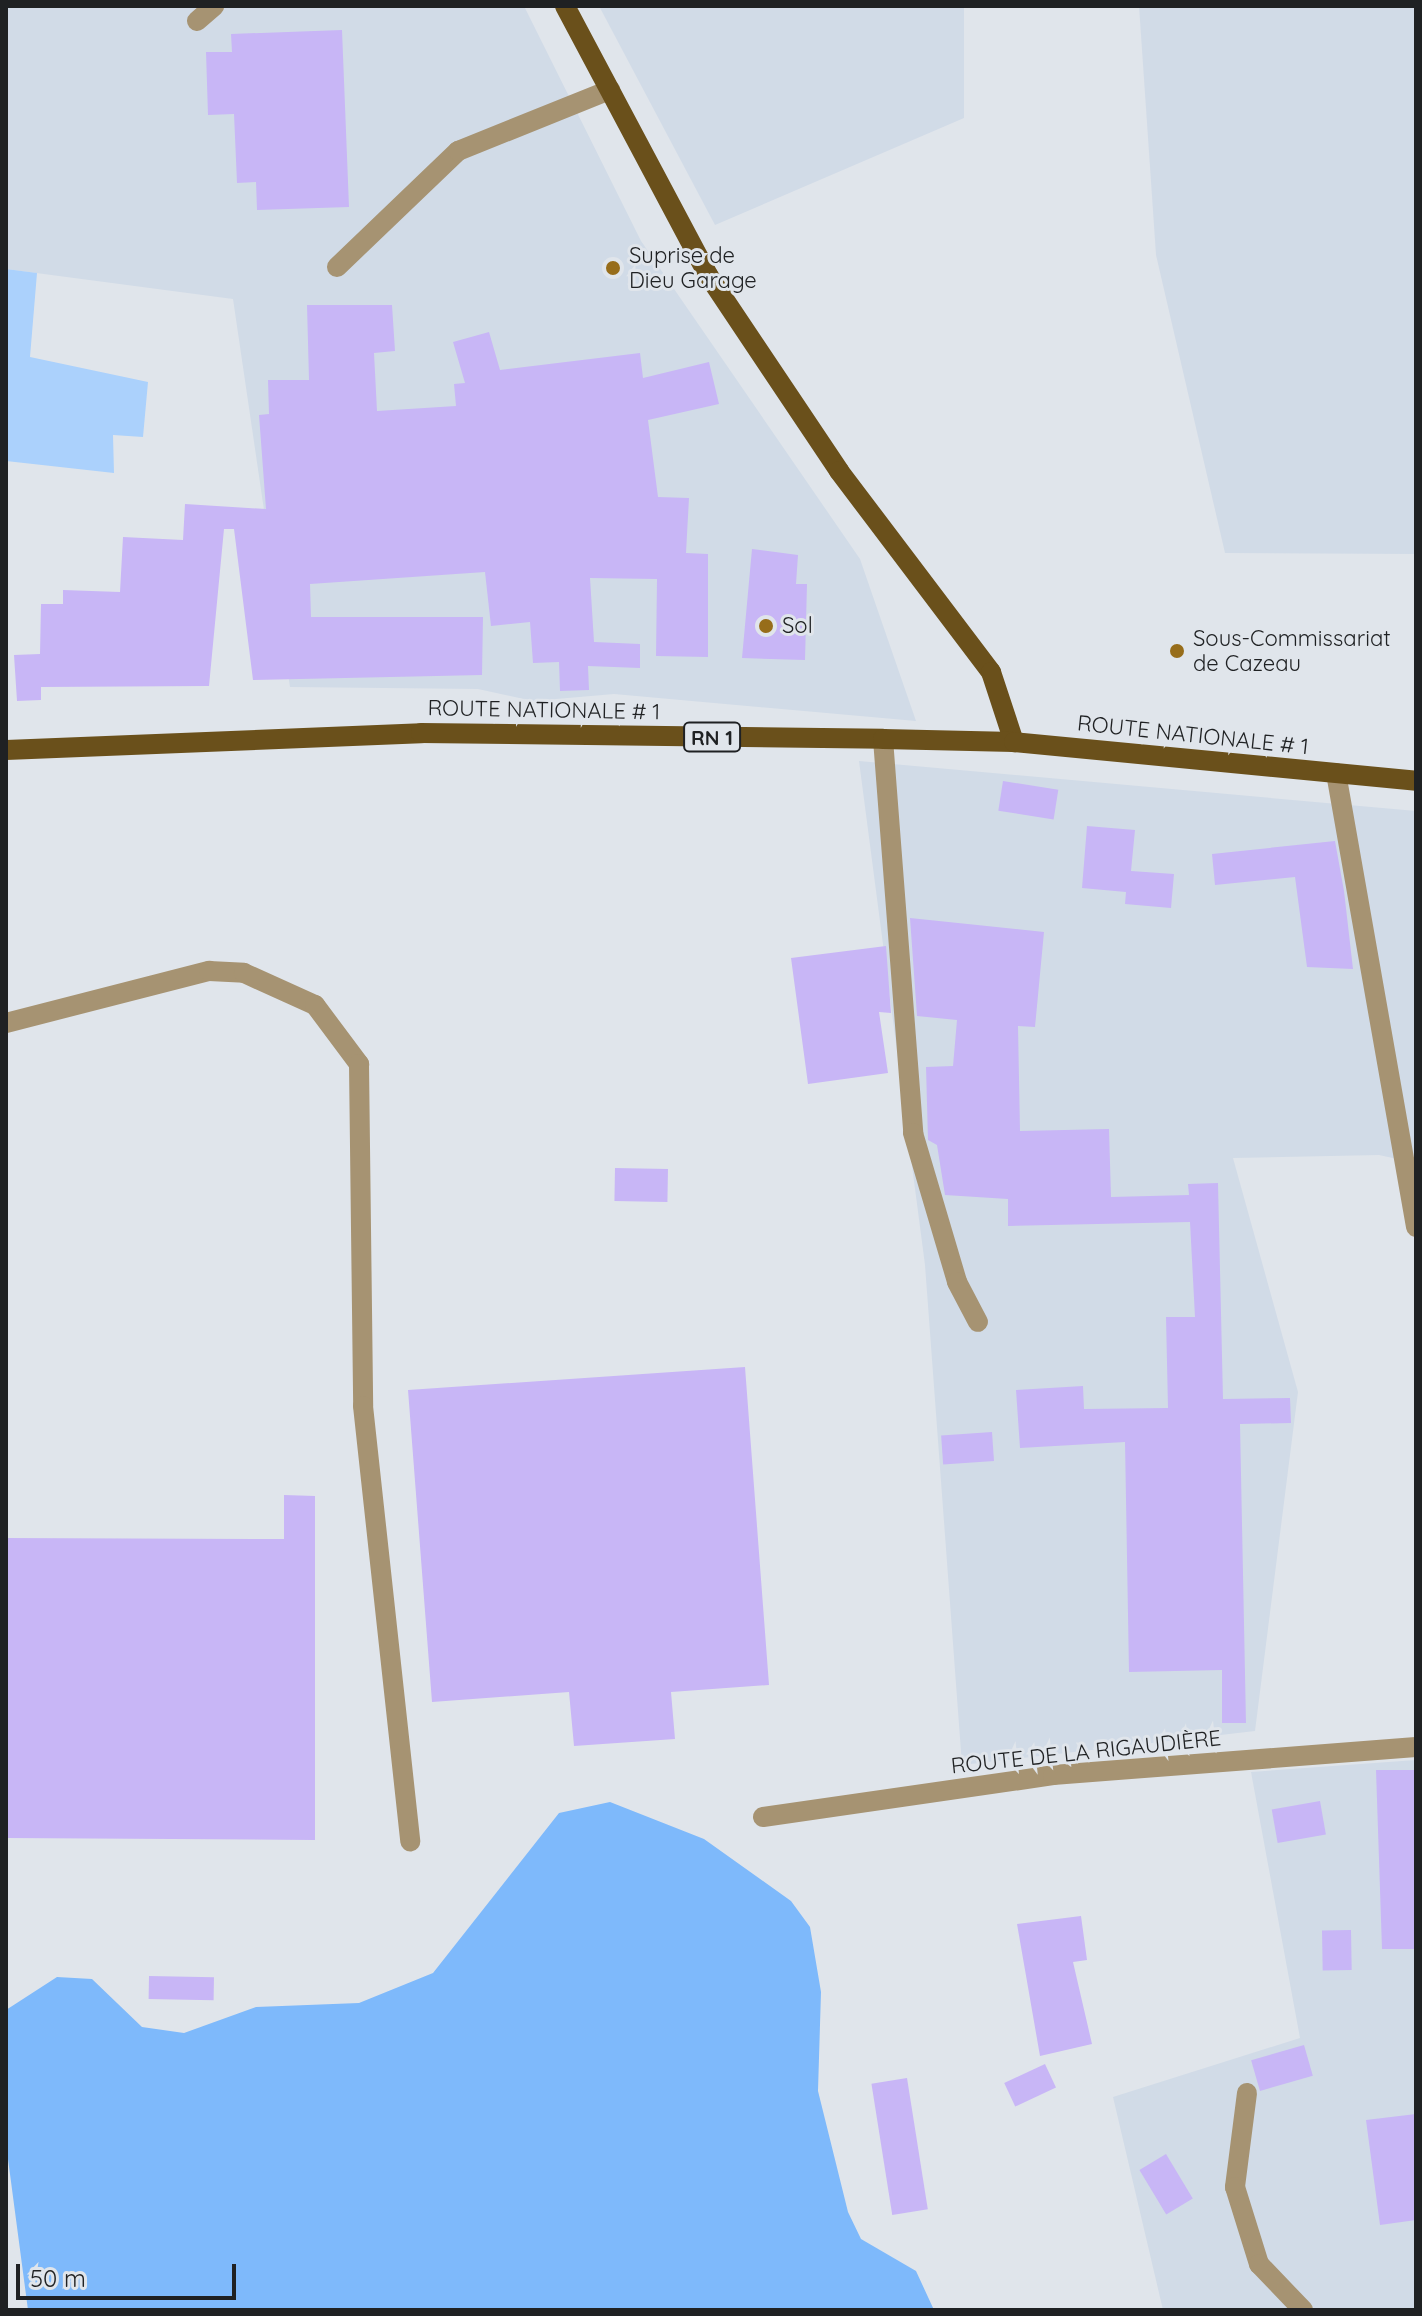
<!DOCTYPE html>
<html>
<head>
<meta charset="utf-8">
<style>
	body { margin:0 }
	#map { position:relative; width:1422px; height:2316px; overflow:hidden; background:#e0e5eb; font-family:Quicksand,sans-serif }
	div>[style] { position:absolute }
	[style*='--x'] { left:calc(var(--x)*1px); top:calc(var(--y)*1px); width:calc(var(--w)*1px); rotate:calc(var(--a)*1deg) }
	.built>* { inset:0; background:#d1dbe7 }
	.green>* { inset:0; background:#abd1fc }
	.forest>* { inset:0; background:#7eb9fb }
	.building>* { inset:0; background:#c8b6f6; transform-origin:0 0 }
	.minor>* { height:20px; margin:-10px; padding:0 10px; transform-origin:10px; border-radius:10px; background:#a69372 }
	.major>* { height:20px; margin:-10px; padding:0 10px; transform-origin:10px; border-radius:10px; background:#6a501b }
	.dots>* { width:22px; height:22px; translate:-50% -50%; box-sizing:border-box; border:4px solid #e0e5eb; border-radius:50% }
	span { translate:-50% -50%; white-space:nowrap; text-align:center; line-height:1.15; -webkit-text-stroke:6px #e0e5eb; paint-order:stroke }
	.shield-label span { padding:2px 6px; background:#e0e5eb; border:2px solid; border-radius:6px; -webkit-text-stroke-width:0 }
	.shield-label { font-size:20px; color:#1f2123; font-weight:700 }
	.poi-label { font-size:22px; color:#1f2123 }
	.left { translate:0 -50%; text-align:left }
	.street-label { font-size:22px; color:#1f2123 }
	.frame { position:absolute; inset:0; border:8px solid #1f2123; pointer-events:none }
	.scale { position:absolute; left:16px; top:2264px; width:220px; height:36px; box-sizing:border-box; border:4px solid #1f2123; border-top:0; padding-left:10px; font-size:24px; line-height:28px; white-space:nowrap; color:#1f2123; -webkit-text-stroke:6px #e0e5eb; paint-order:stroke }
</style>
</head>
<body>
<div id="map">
	<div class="built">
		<i style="clip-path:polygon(6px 6px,524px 6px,641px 241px,860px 559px,916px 721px,614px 694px,533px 701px,478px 689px,290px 687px,233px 299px,6px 269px)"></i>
		<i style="clip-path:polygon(599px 6px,964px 6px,964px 118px,715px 225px)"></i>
		<i style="clip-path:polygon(1139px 6px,1416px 6px,1416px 554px,1225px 553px,1156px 255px)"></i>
		<i style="clip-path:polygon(859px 761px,1416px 811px,1416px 1163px,1379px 1155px,1233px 1158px,1298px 1392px,1255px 1731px,962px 1765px,925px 1265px)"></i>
		<i style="clip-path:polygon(1416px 1760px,1416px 2310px,1163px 2310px,1113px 2097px,1300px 2038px,1251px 1772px)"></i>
	</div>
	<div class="green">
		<i style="clip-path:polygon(6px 269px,37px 273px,30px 357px,148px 382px,143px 437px,113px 435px,114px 473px,6px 461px)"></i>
	</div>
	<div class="forest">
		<i style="clip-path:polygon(610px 1802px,704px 1839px,791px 1901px,810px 1927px,821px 1992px,818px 2091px,848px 2212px,861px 2239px,916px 2271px,934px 2310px,28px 2310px,6px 2144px,6px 2010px,57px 1977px,92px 1979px,142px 2027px,184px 2033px,256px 2007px,359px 2003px,433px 1973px,559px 1813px)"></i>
	</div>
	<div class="building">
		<i style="clip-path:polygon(342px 30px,349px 207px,257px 210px,256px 182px,237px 183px,234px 114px,208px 115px,206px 52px,232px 52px,231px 34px)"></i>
		<i style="clip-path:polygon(307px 305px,392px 305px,395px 351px,374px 353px,377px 411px,456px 406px,454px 384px,465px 383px,453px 342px,489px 332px,500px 370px,640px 353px,643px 378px,709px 362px,719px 404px,648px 420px,658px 497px,689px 498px,686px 553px,708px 554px,708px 657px,656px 656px,657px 579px,590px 578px,594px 642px,640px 644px,640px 668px,588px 666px,589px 690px,560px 691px,559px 662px,533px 663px,530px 622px,491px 626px,485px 572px,310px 584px,311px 617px,483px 617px,482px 675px,253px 680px,234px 529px,224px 529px,209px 686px,41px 687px,41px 700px,17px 701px,14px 655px,40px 654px,41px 604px,63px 604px,63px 590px,120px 592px,123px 537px,183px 540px,185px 504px,266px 509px,259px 415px,269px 414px,268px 380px,309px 380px)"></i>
		<i style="clip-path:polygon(752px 549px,798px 555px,796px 584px,807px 584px,805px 660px,742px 658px)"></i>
		<i style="left:1003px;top:781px;width:56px;height:30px;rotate:9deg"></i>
		<i style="clip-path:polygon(1087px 826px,1135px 830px,1131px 871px,1174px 874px,1171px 908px,1125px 904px,1126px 892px,1082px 888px)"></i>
		<i style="clip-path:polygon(1335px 841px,1344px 891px,1353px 969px,1307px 967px,1295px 877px,1215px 885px,1212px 854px)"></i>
		<i style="clip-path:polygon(910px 918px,1044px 932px,1035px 1027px,1018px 1026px,1020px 1131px,1109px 1129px,1111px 1197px,1189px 1195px,1188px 1184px,1218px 1183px,1223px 1399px,1290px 1398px,1291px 1423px,1240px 1424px,1246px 1723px,1222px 1723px,1222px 1670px,1129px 1672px,1125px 1442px,1020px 1448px,1016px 1390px,1083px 1386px,1084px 1409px,1168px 1408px,1166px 1317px,1195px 1317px,1190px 1222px,1008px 1226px,1008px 1199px,945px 1195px,937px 1145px,928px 1140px,926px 1067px,953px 1066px,957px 1020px,917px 1016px)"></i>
		<i style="clip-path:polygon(886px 946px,891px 1013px,879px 1012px,888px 1073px,808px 1084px,791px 958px)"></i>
		<i style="left:615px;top:1168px;width:53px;height:33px;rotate:1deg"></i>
		<i style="clip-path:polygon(745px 1367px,769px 1685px,671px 1692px,675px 1739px,574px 1746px,569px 1692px,432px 1702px,408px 1390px)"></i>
		<i style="left:992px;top:1432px;width:29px;height:51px;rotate:86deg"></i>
		<i style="clip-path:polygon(284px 1495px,315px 1496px,315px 1840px,6px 1838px,6px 1538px,284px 1539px)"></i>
		<i style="clip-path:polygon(1376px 1770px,1416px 1770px,1416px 1949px,1382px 1949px)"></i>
		<i style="left:1320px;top:1801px;width:34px;height:49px;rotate:80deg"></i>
		<i style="clip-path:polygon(1081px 1916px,1087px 1960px,1073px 1962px,1092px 2044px,1040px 2056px,1017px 1924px)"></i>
		<i style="left:1351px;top:1930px;width:40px;height:29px;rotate:89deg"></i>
		<i style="left:149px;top:1976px;width:65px;height:23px;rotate:1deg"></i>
		<i style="left:1304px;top:2045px;width:32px;height:55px;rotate:74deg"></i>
		<i style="left:1045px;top:2064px;width:26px;height:45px;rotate:65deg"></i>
		<i style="left:907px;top:2078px;width:133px;height:36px;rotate:81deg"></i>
		<i style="clip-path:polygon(1416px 2114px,1416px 2220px,1380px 2225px,1366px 2120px)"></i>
		<i style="left:1166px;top:2154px;width:52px;height:31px;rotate:59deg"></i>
	</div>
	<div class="minor">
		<i style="--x:197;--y:21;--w:23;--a:-41"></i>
		<i style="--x:337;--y:267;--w:168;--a:-43.8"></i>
		<i style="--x:458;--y:151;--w:164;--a:-21.9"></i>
		<i style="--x:883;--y:739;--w:395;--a:85.6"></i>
		<i style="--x:913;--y:1133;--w:155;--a:73.5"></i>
		<i style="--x:957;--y:1282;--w:45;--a:62.3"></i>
		<i style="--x:1336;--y:773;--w:461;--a:80"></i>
		<i style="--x:6;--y:1023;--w:210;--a:-14.4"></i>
		<i style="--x:209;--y:971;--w:35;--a:3"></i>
		<i style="--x:244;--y:973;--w:78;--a:24.3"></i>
		<i style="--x:315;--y:1005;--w:74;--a:53.3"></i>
		<i style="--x:359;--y:1064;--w:342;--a:89.3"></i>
		<i style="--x:363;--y:1406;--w:438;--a:83.8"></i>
		<i style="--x:763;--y:1817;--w:293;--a:-8.2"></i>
		<i style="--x:1053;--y:1775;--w:364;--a:-4.4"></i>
		<i style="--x:1247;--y:2093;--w:95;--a:97.3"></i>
		<i style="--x:1235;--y:2187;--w:81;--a:72.7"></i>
		<i style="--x:1259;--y:2264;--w:64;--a:46.3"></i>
	</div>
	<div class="major">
		<i style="--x:565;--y:6;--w:305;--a:62"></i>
		<i style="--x:708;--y:275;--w:236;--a:56.2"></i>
		<i style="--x:839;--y:471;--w:252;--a:52.9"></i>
		<i style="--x:991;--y:672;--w:74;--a:71.8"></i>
		<i style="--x:6;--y:750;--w:415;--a:-2.3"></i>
		<i style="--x:421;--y:733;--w:462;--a:0.7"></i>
		<i style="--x:883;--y:739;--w:131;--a:1.3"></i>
		<i style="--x:1014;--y:742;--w:404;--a:5.5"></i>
	</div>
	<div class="dots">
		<i style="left:613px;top:268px;background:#976d1a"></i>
		<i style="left:766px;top:626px;background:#976d1a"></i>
		<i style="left:1177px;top:651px;background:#976d1a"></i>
	</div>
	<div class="shield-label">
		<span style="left:712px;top:737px">RN 1</span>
	</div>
	<div class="poi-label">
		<span class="left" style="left:629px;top:268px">Suprise de<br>Dieu Garage</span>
		<span class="left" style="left:782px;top:626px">Sol</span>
		<span class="left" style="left:1193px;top:651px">Sous-Commissariat<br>de Cazeau</span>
	</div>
	<div class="street-label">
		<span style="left:544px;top:710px;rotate:1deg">ROUTE NATIONALE # 1</span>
		<span style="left:1193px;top:735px;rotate:6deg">ROUTE NATIONALE # 1</span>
		<span style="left:1086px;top:1752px;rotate:-6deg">ROUTE DE LA RIGAUDIÈRE</span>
	</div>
	<div class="frame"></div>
	<div class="scale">50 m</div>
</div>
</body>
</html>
